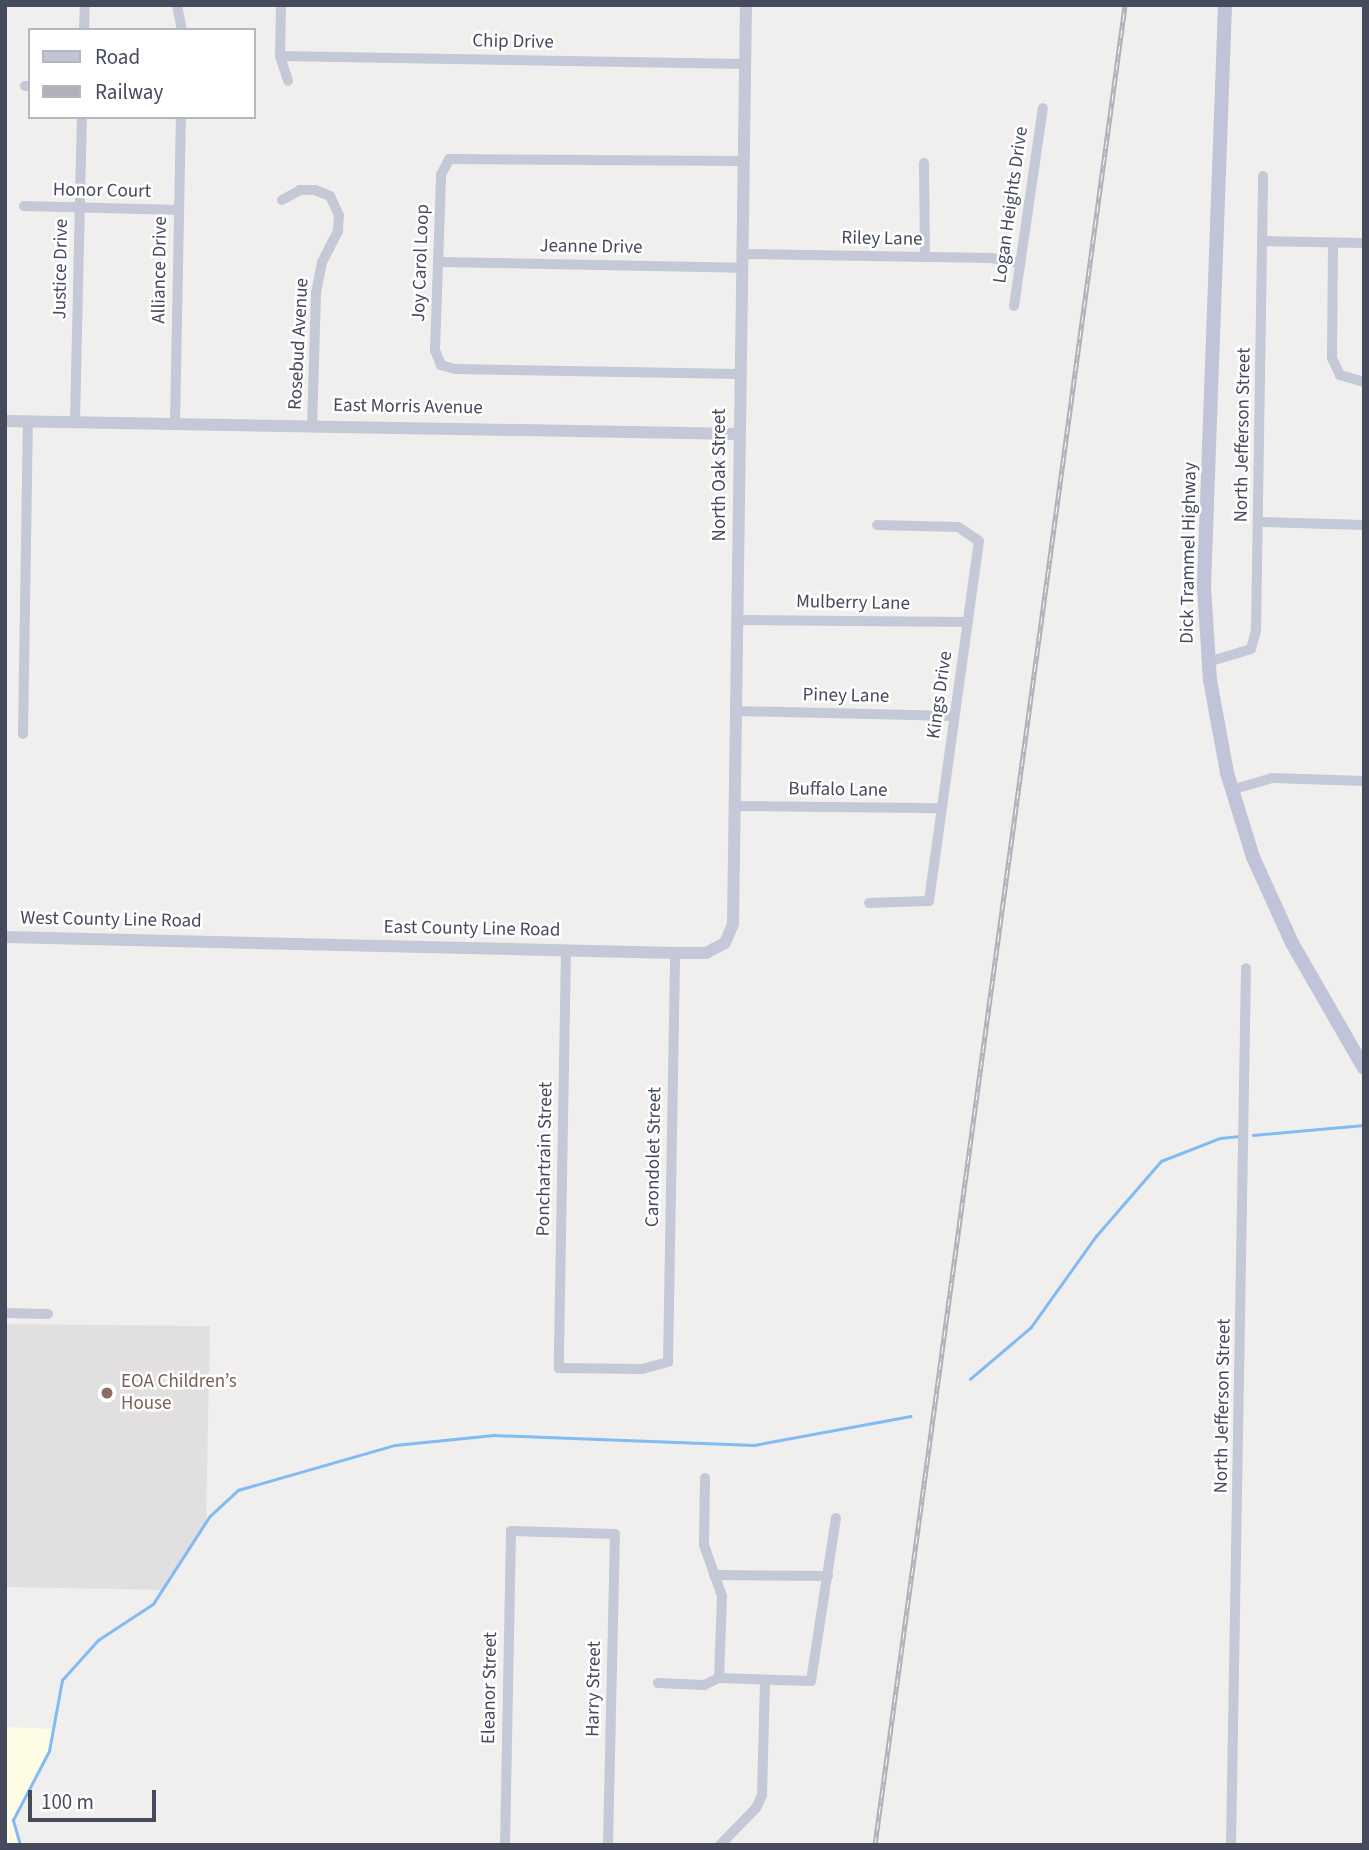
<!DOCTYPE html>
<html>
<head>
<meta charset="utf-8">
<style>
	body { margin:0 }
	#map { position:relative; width:1369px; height:1850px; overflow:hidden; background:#f1efee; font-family:"Source Sans 3",sans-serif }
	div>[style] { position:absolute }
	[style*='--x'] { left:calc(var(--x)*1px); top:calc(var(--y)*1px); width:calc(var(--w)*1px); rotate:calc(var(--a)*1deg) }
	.commercial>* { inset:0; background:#fdfde6 }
	.education>* { inset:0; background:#e2dfe0 }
	.stream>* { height:2.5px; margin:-1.25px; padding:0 1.25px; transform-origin:1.25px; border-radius:1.25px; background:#82baf3 }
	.minor>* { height:10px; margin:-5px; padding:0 5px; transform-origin:5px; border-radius:5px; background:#c4c8d7 }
	.tertiary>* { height:12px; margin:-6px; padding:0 6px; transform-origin:6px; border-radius:6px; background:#c4c8d7 }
	.secondary>* { height:14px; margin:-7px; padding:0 7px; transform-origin:7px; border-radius:7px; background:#bfc4d9 }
	.rail>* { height:5px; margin-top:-2.5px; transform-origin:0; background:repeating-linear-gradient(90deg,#fff 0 8px,#b0b1b9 0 16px); box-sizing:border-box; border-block:2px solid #b0b1b9 }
	.dots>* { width:19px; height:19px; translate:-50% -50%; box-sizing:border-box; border:4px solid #fff; border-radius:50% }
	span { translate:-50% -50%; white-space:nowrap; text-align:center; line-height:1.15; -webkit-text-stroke:5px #fff; paint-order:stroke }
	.street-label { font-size:19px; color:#454a5d }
	.education-label { font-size:19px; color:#785e54 }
	.left { translate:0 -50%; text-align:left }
	.frame { position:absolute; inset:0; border:7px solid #454a5d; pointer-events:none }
	.legend { position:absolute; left:28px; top:28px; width:228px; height:91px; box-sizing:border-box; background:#fff; border:2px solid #b5b7be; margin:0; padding:9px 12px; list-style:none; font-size:21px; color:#454a5d }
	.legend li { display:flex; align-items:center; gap:14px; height:35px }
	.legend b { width:35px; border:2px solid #b5b7be }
	.scale { position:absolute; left:28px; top:1790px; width:128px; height:32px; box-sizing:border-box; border:4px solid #454a5d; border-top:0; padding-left:9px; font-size:21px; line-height:24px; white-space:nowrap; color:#454a5d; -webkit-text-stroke:5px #fff; paint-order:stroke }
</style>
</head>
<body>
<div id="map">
	<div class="commercial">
		<i style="clip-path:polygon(5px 1727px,53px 1729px,49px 1751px,13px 1820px,20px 1845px,5px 1845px)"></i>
	</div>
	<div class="education">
		<i style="clip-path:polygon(5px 1324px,210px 1326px,206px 1521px,164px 1590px,5px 1587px)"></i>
	</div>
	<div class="stream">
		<i style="--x:1253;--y:1135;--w:111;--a:-5.1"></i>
		<i style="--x:970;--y:1379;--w:80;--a:-40.4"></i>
		<i style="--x:1031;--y:1327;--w:112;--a:-54.5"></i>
		<i style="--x:1096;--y:1236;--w:99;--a:-49.1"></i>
		<i style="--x:1161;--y:1161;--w:63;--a:-21.3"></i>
		<i style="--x:1220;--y:1138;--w:19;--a:-6"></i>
		<i style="--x:20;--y:1845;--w:26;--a:-106"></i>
		<i style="--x:13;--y:1820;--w:78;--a:-62.4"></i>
		<i style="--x:49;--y:1751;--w:72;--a:-79.6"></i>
		<i style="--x:62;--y:1680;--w:54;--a:-48"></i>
		<i style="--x:98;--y:1640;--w:66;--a:-33.2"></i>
		<i style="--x:153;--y:1604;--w:103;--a:-57.2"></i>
		<i style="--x:209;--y:1517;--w:40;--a:-43"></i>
		<i style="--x:238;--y:1490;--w:163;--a:-16"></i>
		<i style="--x:395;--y:1445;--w:99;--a:-5.8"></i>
		<i style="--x:493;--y:1435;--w:261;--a:2.2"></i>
		<i style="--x:754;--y:1445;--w:159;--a:-10.5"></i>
	</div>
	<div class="minor">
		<i style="--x:177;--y:5;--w:25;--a:79"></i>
		<i style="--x:281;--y:5;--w:51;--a:91.1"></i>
		<i style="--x:280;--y:56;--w:26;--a:72"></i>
		<i style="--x:84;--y:30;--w:25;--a:-88"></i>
		<i style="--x:280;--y:56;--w:465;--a:1"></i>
		<i style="--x:25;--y:86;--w:5;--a:0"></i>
		<i style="--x:924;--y:163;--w:94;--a:89.4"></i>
		<i style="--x:282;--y:200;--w:21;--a:-29"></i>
		<i style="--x:300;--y:190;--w:15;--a:0"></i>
		<i style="--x:315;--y:190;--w:16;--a:22"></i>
		<i style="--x:330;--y:196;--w:21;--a:65"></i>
		<i style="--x:339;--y:215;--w:16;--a:94"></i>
		<i style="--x:338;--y:231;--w:35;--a:117"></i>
		<i style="--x:322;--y:262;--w:32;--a:101"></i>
		<i style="--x:316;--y:293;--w:132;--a:91.7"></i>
		<i style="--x:24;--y:206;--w:155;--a:1.5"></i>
		<i style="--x:1263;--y:241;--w:101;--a:1.1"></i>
		<i style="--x:1333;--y:243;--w:115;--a:90.5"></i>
		<i style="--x:1332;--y:358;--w:19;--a:65"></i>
		<i style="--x:1340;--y:375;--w:25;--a:16"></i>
		<i style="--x:742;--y:254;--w:249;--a:0.9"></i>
		<i style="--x:991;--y:258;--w:29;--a:10"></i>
		<i style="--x:439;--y:262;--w:303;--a:1.1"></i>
		<i style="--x:1014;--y:306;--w:200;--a:-81.7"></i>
		<i style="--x:740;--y:374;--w:285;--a:-179"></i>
		<i style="--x:455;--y:369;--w:15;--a:-164"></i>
		<i style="--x:441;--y:365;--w:16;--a:-112"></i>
		<i style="--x:435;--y:350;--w:175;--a:-88"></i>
		<i style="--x:441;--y:175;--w:18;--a:-63"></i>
		<i style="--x:449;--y:159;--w:294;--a:0.4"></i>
		<i style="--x:75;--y:421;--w:304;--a:-88.7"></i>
		<i style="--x:175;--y:423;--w:306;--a:-88.9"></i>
		<i style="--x:1259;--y:522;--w:105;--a:1.6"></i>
		<i style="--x:738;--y:620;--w:230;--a:0.5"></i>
		<i style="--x:1208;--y:662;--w:45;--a:-16.8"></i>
		<i style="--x:1251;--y:649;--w:20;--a:-75"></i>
		<i style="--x:1256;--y:630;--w:454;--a:-89.1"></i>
		<i style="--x:736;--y:711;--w:218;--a:1.3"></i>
		<i style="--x:23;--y:734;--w:313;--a:-89.1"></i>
		<i style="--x:1231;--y:790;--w:43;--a:-16.3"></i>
		<i style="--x:1272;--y:778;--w:92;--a:1.9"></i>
		<i style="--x:734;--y:806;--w:207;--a:0.6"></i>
		<i style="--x:869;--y:903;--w:60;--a:-1.9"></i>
		<i style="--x:929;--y:901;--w:363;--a:-82.1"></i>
		<i style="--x:979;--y:541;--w:25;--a:-146"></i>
		<i style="--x:958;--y:527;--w:81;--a:-178.6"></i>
		<i style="--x:566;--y:950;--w:418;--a:91"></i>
		<i style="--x:559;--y:1368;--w:83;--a:0.7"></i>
		<i style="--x:642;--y:1369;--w:27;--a:-15"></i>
		<i style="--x:668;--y:1362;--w:409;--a:-89"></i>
		<i style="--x:5;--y:1313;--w:43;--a:1.3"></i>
		<i style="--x:705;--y:1478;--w:67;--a:90.9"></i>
		<i style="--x:704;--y:1545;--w:54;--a:70.6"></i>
		<i style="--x:722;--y:1596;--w:82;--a:92.1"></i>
		<i style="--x:714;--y:1575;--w:114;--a:0.5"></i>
		<i style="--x:658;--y:1683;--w:46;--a:2.5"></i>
		<i style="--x:704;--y:1685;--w:17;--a:-25"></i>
		<i style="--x:719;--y:1678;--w:92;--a:1.9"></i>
		<i style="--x:811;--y:1681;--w:165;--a:-81.3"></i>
		<i style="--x:505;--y:1845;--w:314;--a:-88.9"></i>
		<i style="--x:511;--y:1531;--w:104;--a:1.7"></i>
		<i style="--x:615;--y:1534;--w:311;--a:91.3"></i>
		<i style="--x:720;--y:1845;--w:52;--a:-45.8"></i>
		<i style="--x:756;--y:1808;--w:14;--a:-65"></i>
		<i style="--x:762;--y:1795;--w:113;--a:-88.5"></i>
		<i style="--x:1231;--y:1845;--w:877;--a:-89.02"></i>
	</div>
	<div class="tertiary">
		<i style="--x:5;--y:421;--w:734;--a:1.01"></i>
		<i style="--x:5;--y:937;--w:670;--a:1.37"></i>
		<i style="--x:675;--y:953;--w:31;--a:0"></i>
		<i style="--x:706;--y:953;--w:21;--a:-28"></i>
		<i style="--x:725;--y:943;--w:21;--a:-67"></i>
		<i style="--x:733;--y:924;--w:919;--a:-89.19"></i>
	</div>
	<div class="secondary">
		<i style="--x:1225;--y:5;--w:582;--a:92.07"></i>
		<i style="--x:1204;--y:587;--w:93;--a:86.3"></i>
		<i style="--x:1210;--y:680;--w:95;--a:79.6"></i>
		<i style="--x:1227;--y:773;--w:88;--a:72.8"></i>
		<i style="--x:1253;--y:857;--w:94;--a:65.6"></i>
		<i style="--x:1292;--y:943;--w:144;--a:60.1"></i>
	</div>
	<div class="rail">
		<i style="--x:875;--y:1845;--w:1857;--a:-82.26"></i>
	</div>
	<div class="dots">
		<i style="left:107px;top:1393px;background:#8d6e63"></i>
	</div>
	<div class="street-label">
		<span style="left:513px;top:42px;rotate:1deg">Chip Drive</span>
		<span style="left:102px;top:191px;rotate:1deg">Honor Court</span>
		<span style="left:1011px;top:205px;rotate:-82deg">Logan Heights Drive</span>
		<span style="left:882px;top:239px;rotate:1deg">Riley Lane</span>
		<span style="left:591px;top:247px;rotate:1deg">Jeanne Drive</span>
		<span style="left:421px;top:263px;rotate:-88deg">Joy Carol Loop</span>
		<span style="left:61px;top:269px;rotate:-89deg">Justice Drive</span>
		<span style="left:160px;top:270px;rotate:-89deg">Alliance Drive</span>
		<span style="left:299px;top:344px;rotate:-87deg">Rosebud Avenue</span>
		<span style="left:408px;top:407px;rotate:1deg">East Morris Avenue</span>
		<span style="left:1243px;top:435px;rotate:-89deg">North Jefferson Street</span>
		<span style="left:720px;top:475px;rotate:-90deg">North Oak Street</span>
		<span style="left:1189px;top:553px;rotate:-89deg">Dick Trammel Highway</span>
		<span style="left:853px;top:603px;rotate:1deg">Mulberry Lane</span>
		<span style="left:940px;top:695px;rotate:-82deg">Kings Drive</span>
		<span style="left:846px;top:696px;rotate:1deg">Piney Lane</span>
		<span style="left:838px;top:790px;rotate:1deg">Buffalo Lane</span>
		<span style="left:111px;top:920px;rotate:1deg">West County Line Road</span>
		<span style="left:472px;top:929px;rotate:1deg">East County Line Road</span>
		<span style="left:654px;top:1157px;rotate:-89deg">Carondolet Street</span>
		<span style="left:545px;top:1159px;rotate:-89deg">Ponchartrain Street</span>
		<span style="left:1223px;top:1406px;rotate:-89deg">North Jefferson Street</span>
		<span style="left:490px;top:1688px;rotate:-89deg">Eleanor Street</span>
		<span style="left:594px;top:1689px;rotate:-89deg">Harry Street</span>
	</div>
	<div class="education-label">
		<span class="left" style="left:121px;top:1393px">EOA Children’s<br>House</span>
	</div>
	<div class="frame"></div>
	<ul class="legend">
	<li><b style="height:9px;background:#bfc4d9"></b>Road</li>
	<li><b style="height:9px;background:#b0b1b9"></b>Railway</li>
	</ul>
	<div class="scale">100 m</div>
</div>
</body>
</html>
